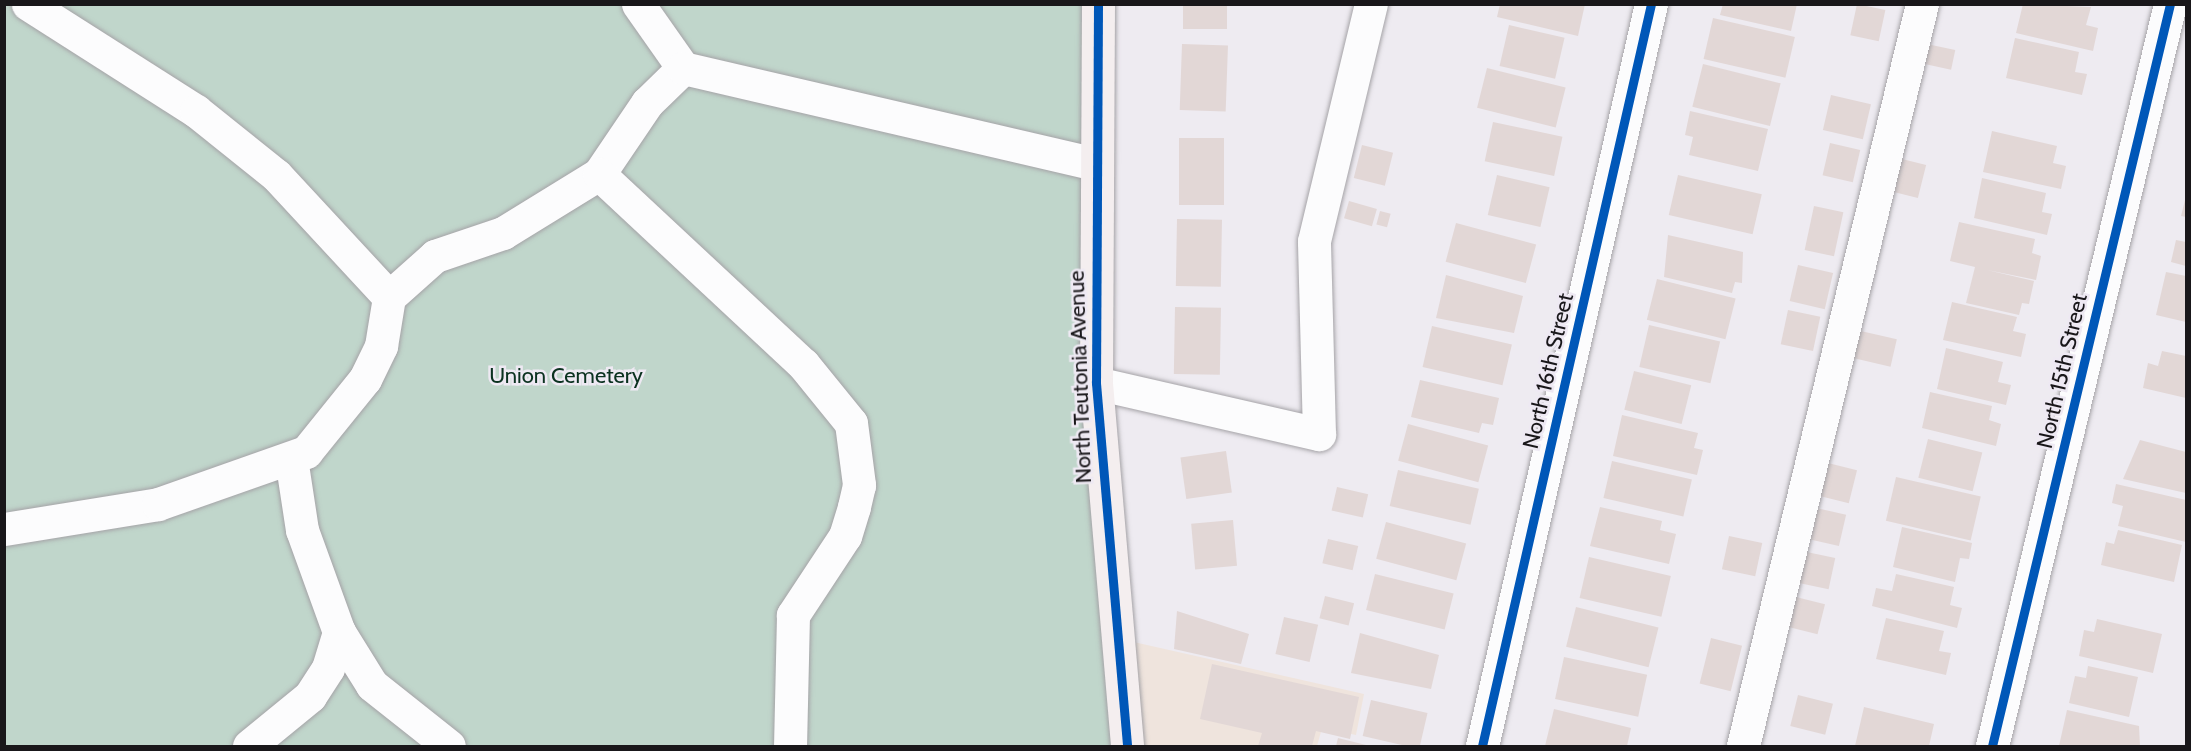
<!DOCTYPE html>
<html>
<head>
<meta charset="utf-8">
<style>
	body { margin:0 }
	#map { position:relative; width:2191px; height:751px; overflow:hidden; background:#eeebf1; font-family:Cabin,sans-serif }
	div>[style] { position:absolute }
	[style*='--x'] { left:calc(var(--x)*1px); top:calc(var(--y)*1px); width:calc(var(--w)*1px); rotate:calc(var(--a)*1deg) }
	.industrial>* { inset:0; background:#efe4dd }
	.green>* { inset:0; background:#c0d6cb }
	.building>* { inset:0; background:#e2d7d6; transform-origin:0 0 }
	.roads { filter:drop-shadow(0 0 2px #a5a3a7) drop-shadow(0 0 2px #a5a3a7) }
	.minor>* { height:33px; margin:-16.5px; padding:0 16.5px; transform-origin:16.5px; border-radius:16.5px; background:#fcfcfd }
	.major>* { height:33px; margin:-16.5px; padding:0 16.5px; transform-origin:16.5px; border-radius:16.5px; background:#f4eeef }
	.cycleway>* { height:9px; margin:-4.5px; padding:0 4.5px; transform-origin:4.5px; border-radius:4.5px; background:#0057b8 }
	span { translate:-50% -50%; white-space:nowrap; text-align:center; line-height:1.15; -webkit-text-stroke:5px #eee9f3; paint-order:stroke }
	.street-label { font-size:22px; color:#19171a }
	.park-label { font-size:22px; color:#0b3220 }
	.frame { position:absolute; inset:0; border:6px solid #19171a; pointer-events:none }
</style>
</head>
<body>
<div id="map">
	<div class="industrial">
		<i style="clip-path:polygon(1116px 638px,1364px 694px,1356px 735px,1322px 728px,1317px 746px,1127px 746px)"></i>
	</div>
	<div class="green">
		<i style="clip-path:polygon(4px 5px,1098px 5px,1094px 164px,1127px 746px,5px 746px)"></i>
	</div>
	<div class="building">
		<i style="left:1183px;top:4px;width:44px;height:25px"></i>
		<i style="clip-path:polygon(1500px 4px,1585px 4px,1578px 36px,1497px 17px)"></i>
		<i style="clip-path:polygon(1723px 4px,1797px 4px,1791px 31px,1720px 15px)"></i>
		<i style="left:1857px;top:4px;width:29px;height:32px;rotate:12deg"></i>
		<i style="clip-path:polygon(2023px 4px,2091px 7px,2086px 25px,2098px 28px,2093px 51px,2016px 33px)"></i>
		<i style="left:1713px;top:18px;width:84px;height:42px;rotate:13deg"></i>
		<i style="left:1509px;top:25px;width:57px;height:42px;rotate:13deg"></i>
		<i style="clip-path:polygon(2015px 38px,2079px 52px,2075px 72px,2087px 74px,2082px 95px,2006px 78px)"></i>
		<i style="left:1922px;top:43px;width:34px;height:20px;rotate:12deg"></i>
		<i style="left:1182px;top:44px;width:46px;height:66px;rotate:2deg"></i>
		<i style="left:1703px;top:64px;width:80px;height:44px;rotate:14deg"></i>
		<i style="left:1487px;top:68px;width:81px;height:41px;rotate:14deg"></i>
		<i style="left:1831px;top:95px;width:41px;height:36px;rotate:13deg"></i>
		<i style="clip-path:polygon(1690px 111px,1768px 129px,1758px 171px,1689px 155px,1693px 137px,1685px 135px)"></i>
		<i style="left:1493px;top:122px;width:71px;height:40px;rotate:12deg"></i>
		<i style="clip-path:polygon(1992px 131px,2057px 146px,2053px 163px,2066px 166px,2061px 189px,1983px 172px)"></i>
		<i style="left:1179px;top:138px;width:45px;height:67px"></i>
		<i style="left:1830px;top:143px;width:31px;height:33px;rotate:13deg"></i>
		<i style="left:1362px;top:145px;width:32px;height:34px;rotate:14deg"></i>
		<i style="left:1898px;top:158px;width:29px;height:34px;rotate:14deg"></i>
		<i style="left:1497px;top:175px;width:54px;height:41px;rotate:13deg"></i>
		<i style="left:1678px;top:175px;width:86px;height:41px;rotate:13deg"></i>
		<i style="clip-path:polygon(1982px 178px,2046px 193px,2042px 212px,2052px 214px,2047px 235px,1974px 218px)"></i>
		<i style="clip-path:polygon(2186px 196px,2186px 217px,2181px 216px)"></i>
		<i style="left:1349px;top:201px;width:29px;height:18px;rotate:16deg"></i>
		<i style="left:1814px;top:206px;width:30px;height:45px;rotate:12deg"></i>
		<i style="left:1380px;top:211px;width:11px;height:14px;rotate:15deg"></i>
		<i style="left:1177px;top:219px;width:45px;height:67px;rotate:1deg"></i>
		<i style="clip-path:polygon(1959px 222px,2035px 239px,2032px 253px,2041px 256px,2036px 280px,1987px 270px,2034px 281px,2029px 304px,2022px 303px,2019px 315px,1966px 303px,1975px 267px,1950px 261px)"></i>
		<i style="left:1456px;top:223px;width:83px;height:40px;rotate:15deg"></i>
		<i style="clip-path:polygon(1668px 235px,1743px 252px,1742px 283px,1735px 282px,1732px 293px,1664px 277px)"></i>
		<i style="clip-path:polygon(2176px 240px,2186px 242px,2186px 266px,2171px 262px)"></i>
		<i style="left:1798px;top:265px;width:36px;height:37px;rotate:13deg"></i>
		<i style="clip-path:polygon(2166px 272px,2186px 276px,2186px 322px,2156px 315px)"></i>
		<i style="clip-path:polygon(1446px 275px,1523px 296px,1514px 333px,1436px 318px)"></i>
		<i style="left:1657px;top:279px;width:81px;height:42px;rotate:14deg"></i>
		<i style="clip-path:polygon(1952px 302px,2017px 317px,2013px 331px,2026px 334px,2021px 357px,1943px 340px)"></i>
		<i style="left:1175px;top:307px;width:46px;height:67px;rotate:1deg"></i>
		<i style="left:1788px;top:310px;width:33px;height:35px;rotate:12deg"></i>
		<i style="left:1649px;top:325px;width:73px;height:43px;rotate:13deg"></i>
		<i style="left:1432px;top:326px;width:82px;height:42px;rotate:13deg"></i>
		<i style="left:1852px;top:329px;width:46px;height:28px;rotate:13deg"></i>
		<i style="clip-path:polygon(1946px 348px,2003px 362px,1998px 382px,2011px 385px,2006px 405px,1937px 389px)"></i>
		<i style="clip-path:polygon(2162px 351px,2186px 356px,2186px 398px,2143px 388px,2148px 363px,2158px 366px)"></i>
		<i style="left:1634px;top:371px;width:59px;height:40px;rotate:14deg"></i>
		<i style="clip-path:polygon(1420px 380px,1499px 398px,1493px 425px,1482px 423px,1479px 433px,1411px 417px)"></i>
		<i style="clip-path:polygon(1930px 392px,1992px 406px,1989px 420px,2001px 424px,1996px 446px,1922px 428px)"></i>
		<i style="clip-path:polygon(1622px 415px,1698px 433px,1694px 448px,1703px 450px,1697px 475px,1613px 456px)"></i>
		<i style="left:1408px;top:424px;width:83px;height:38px;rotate:15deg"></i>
		<i style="left:1928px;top:439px;width:56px;height:40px;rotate:14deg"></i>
		<i style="clip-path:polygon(2140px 440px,2186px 452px,2186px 493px,2123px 479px)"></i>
		<i style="left:1226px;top:451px;width:42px;height:46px;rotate:82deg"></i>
		<i style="left:1612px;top:461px;width:82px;height:38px;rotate:13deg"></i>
		<i style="left:1824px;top:462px;width:34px;height:34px;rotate:14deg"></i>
		<i style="left:1398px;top:470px;width:83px;height:37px;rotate:13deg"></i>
		<i style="left:1896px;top:477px;width:87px;height:45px;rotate:13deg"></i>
		<i style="clip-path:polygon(2116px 484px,2186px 500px,2186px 542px,2118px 526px,2123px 506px,2112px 503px)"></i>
		<i style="left:1337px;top:487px;width:32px;height:24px;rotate:13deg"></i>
		<i style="clip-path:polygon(1600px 507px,1662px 521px,1660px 530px,1676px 534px,1669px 564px,1590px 546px)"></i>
		<i style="left:1812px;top:507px;width:35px;height:32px;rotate:13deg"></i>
		<i style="left:1233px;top:520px;width:46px;height:42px;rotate:85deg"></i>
		<i style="left:1386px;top:522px;width:83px;height:38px;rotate:15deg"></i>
		<i style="clip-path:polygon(1902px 527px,1972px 543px,1969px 559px,1960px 558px,1955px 582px,1893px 567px)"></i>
		<i style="clip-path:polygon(2118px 530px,2182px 545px,2174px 582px,2101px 565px,2106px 542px,2114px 544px)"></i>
		<i style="left:1729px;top:536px;width:34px;height:34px;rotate:12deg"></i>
		<i style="left:1328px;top:539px;width:31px;height:25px;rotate:13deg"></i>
		<i style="left:1802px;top:551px;width:34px;height:32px;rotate:12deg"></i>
		<i style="left:1589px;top:557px;width:84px;height:42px;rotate:13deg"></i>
		<i style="left:1375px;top:574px;width:81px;height:37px;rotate:14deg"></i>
		<i style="clip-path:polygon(1896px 574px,1954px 587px,1950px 605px,1962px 608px,1957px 628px,1872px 606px,1876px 588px,1892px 591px)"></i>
		<i style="left:1325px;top:596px;width:30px;height:23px;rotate:14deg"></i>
		<i style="left:1792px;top:596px;width:34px;height:31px;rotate:14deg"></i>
		<i style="left:1576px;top:607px;width:85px;height:41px;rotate:14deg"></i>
		<i style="clip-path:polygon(1177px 611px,1249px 634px,1241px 664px,1174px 649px)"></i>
		<i style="left:1284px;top:617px;width:35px;height:38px;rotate:13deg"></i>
		<i style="clip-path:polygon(1886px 618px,1944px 631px,1939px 651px,1951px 653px,1946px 675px,1876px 659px)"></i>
		<i style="clip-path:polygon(2097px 619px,2162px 634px,2153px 673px,2079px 656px,2084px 630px,2094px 632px)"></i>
		<i style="clip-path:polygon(1360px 633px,1439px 655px,1431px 689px,1351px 673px)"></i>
		<i style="left:1711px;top:638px;width:32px;height:47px;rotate:14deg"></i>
		<i style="left:1564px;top:657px;width:85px;height:43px;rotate:12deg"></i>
		<i style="clip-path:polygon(1212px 664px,1359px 697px,1350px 739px,1316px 731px,1312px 746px,1258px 746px,1262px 733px,1200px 719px)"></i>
		<i style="clip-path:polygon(2088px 666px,2138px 677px,2129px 717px,2069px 703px,2075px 676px,2086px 678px)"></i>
		<i style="left:1798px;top:695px;width:36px;height:32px;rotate:14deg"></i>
		<i style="left:1371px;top:700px;width:58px;height:37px;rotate:13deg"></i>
		<i style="clip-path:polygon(1864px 707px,1934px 724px,1929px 746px,1855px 746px)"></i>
		<i style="clip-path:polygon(1554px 709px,1631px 728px,1627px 746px,1545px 746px)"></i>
		<i style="clip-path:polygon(2067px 710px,2139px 726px,2140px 746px,2059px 746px)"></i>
		<i style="clip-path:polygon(1338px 738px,1370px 746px,1336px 746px)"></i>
	</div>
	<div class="roads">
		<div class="minor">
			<i style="--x:28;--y:4;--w:199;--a:32.5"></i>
			<i style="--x:196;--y:111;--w:102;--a:38.7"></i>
			<i style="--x:276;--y:175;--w:166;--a:47.2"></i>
			<i style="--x:389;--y:297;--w:62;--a:-41.7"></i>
			<i style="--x:435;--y:256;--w:72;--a:-18.7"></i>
			<i style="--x:503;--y:233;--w:113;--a:-31.6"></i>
			<i style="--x:599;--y:174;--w:86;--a:-55.9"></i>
			<i style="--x:647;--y:103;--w:50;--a:-44.2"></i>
			<i style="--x:638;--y:4;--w:78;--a:54.9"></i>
			<i style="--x:683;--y:68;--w:422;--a:13.1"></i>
			<i style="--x:599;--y:174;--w:279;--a:43"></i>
			<i style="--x:803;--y:364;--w:76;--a:50.9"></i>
			<i style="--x:851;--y:423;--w:63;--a:82.6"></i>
			<i style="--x:859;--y:485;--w:23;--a:103"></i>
			<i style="--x:854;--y:507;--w:30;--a:107"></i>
			<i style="--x:845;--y:536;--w:95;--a:123.4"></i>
			<i style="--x:793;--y:615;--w:131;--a:91.3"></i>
			<i style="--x:1096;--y:383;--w:229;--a:12.9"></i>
			<i style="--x:1319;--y:434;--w:193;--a:-91.5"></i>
			<i style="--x:1314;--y:241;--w:244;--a:-76.5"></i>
			<i style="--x:291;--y:458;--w:73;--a:81.3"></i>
			<i style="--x:302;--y:530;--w:109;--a:70.1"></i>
			<i style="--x:339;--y:632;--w:62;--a:58.1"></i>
			<i style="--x:372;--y:685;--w:98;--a:38.4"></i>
			<i style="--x:4;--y:529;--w:156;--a:-9.2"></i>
			<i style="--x:158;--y:504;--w:157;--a:-19.4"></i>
			<i style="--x:306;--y:452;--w:94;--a:-51.1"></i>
			<i style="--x:365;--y:379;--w:37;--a:-64"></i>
			<i style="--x:381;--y:346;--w:50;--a:-80.7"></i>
			<i style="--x:249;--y:746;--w:79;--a:-39.3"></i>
			<i style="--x:310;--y:696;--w:33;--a:-57"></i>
			<i style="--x:328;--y:668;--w:38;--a:-73"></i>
			<i style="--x:1482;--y:746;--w:761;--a:-77.17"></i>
			<i style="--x:1743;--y:746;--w:763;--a:-76.44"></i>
			<i style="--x:1992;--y:746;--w:763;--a:-76.51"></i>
		</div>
		<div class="major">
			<i style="--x:1098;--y:4;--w:379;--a:90.3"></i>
			<i style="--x:1096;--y:383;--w:364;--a:85.1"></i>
		</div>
	</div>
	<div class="cycleway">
		<i style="--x:1098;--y:4;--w:379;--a:90.3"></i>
		<i style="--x:1096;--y:383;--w:364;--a:85.1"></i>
		<i style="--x:1482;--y:746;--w:761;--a:-77.17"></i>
		<i style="--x:1992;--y:746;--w:763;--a:-76.51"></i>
	</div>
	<div class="street-label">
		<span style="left:1548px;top:371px;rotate:-77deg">North 16th Street</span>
		<span style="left:2062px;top:371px;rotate:-77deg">North 15th Street</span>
		<span style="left:1080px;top:377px;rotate:-92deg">North Teutonia Avenue</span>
	</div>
	<div class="park-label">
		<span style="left:566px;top:376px">Union Cemetery</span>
	</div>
	<div class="frame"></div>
</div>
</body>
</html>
